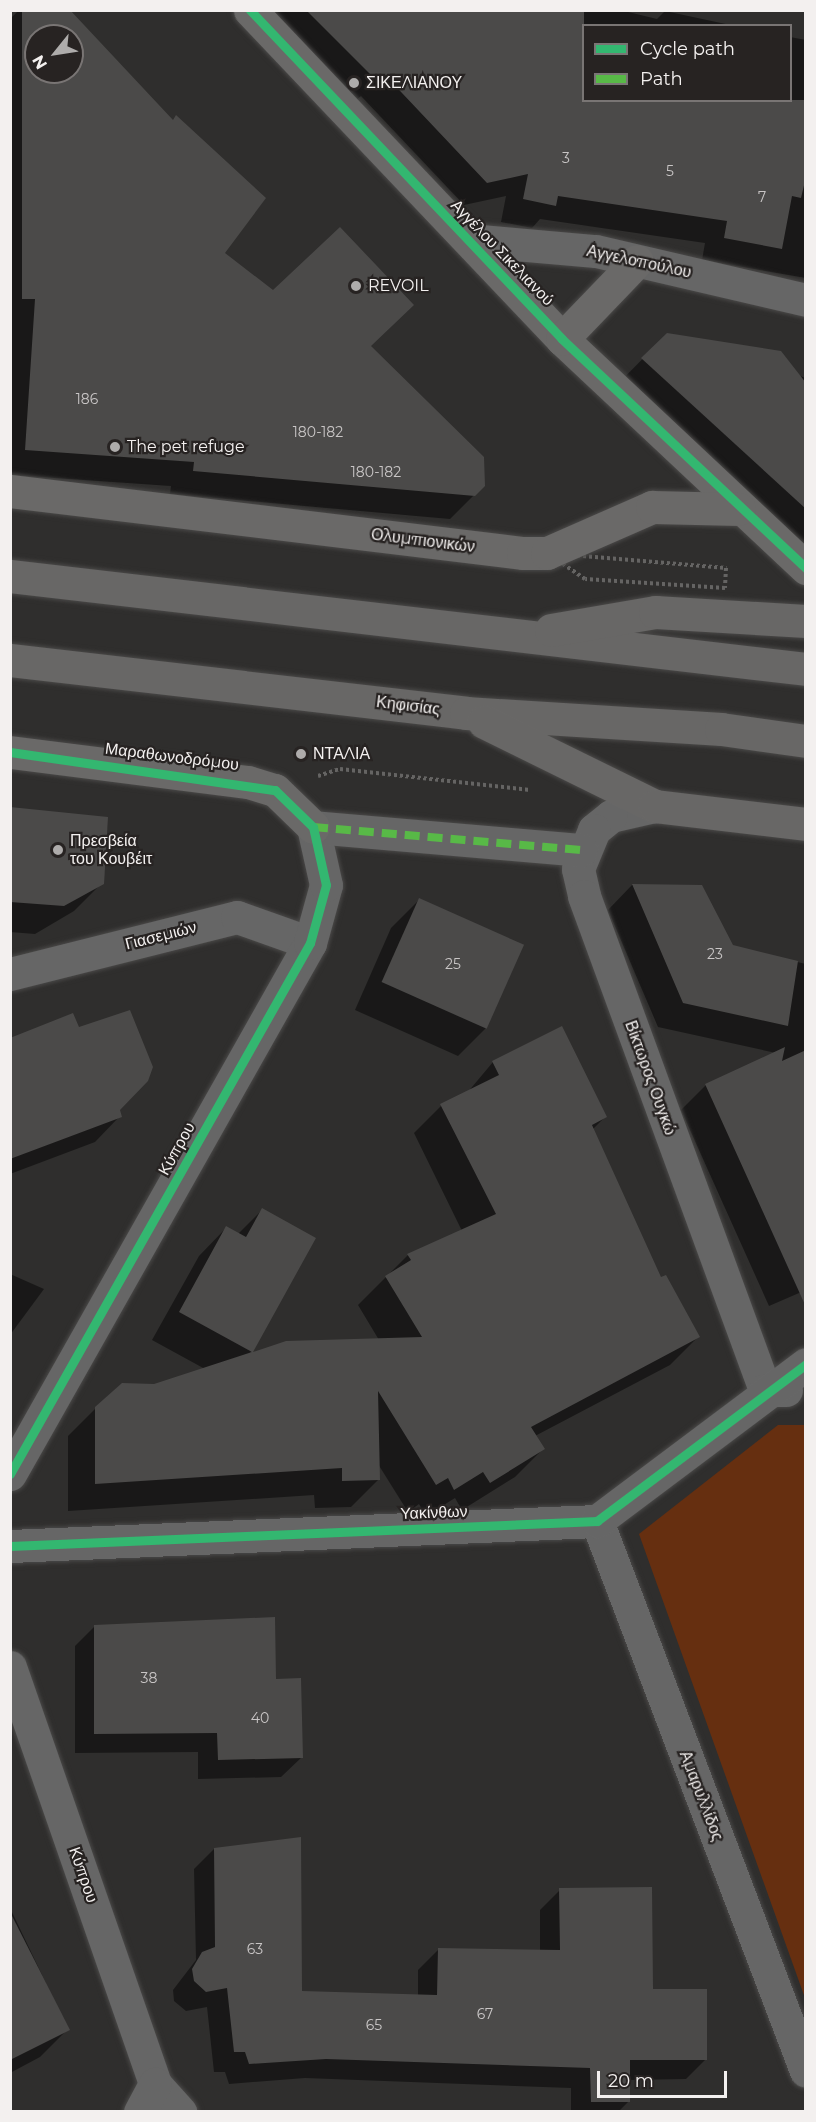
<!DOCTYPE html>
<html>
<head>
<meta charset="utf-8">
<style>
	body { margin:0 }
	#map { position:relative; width:816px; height:2122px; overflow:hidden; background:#2f2e2d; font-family:Montserrat,sans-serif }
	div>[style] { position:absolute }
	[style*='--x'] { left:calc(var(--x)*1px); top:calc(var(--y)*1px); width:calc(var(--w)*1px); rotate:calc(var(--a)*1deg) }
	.green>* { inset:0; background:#662f10 }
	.shadow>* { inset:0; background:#0007 }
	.building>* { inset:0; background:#4b4a49; transform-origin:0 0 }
	.path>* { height:4px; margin-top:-2px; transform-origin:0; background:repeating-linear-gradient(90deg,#656463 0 3px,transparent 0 6px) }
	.roads { filter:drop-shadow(0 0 2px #4a4948) drop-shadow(0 0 2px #4a4948) }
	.street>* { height:33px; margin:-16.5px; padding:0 16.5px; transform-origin:16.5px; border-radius:16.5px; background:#666 }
	.secondary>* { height:33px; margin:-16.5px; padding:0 16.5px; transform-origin:16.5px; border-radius:16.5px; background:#6a6968 }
	.primary>* { height:33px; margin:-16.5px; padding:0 16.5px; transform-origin:16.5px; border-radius:16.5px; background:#686766 }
	.quiet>* { height:8px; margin-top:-4px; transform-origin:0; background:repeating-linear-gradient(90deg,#58b947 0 15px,transparent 0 23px) }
	.cycleway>* { height:9px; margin:-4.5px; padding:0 4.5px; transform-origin:4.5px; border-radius:4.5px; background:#33b770 }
	.dots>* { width:16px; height:16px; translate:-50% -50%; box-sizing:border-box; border:3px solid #272322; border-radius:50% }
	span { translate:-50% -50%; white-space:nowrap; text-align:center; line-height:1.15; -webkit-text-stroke:4.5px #272322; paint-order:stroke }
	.number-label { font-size:14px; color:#c9c6c6 }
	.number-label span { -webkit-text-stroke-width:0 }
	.poi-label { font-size:16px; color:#f3f0ef }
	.left { translate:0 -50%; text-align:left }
	.street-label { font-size:16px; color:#f3f0ef }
	.frame { position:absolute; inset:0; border:12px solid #f3f0ef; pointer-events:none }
	.legend { position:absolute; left:582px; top:24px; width:210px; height:78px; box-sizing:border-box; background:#272322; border:2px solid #797574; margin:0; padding:8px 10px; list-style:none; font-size:18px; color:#f3f0ef }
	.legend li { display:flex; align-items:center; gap:12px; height:30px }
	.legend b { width:30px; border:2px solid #797574 }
	.north { position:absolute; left:24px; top:24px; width:60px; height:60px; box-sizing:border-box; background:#272322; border:2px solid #797574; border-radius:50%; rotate:240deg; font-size:16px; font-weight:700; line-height:24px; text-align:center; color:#f3f0ef }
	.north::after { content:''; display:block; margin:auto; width:21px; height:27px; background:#aeacab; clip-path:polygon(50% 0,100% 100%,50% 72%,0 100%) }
	.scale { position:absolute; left:597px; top:2071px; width:130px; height:27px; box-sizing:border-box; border:3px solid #f3f0ef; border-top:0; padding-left:8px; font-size:18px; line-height:21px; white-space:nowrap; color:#f3f0ef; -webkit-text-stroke:4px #272322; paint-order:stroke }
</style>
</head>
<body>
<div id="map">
	<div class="green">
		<i style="clip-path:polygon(778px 1425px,806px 1425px,805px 1998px,639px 1534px)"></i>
	</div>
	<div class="shadow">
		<i style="clip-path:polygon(evenodd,19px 10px,68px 10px,223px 253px,273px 292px,369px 347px,474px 495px,450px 519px,170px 494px,171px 486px,10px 475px,10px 19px,19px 10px,36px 36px,72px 36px,72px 72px,36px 72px,36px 36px)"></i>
		<i style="clip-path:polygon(261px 10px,620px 10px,657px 19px,665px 11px,735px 26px,584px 26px,584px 100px,790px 100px,790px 37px,806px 40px,806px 278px,702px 260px,705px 243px,540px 219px,532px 228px,501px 222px,506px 196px,464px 205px,361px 96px,353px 103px)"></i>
		<i style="clip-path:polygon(667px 334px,806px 378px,806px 561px,612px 390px)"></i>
		<i style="clip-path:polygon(10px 809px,102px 883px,74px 911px,35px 934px,10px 932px)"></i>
		<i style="clip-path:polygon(632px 885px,701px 886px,732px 947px,806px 964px,806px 1290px,769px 1306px,681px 1110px,706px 1085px,776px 1053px,658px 1027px,608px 910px)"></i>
		<i style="clip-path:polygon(419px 900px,486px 1028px,458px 1056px,355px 1010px,391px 928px)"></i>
		<i style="clip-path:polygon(10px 1040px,120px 1116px,95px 1142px,10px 1174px)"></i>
		<i style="clip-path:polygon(493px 1062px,605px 1117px,592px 1130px,660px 1279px,698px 1337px,670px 1365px,535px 1436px,543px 1449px,515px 1477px,462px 1510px,455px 1498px,426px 1516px,419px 1504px,408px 1512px,378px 1464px,379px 1479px,351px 1507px,315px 1508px,314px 1495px,68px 1511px,68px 1436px,96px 1408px,205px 1369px,152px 1340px,199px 1256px,226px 1228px,238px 1234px,262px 1210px,314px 1239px,249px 1355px,379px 1340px,358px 1305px,408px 1255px,462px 1231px,414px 1133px,441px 1106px,467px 1093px)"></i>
		<i style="clip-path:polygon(10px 1274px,44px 1289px,10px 1335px)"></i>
		<i style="clip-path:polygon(95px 1626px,274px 1680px,302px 1757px,281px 1777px,198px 1779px,198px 1752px,75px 1753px,75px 1646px)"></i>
		<i style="clip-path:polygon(214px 1849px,301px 1993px,418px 1996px,418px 1970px,439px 1949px,540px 1951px,540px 1910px,560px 1890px,706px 2059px,686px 2079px,629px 2080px,629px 2101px,618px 2112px,571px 2112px,571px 2088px,305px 2078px,229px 2084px,225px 2072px,214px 2072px,207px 2007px,186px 2011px,174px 2001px,173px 1990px,196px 1960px,194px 1869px)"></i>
		<i style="clip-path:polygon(10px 1908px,68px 2029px,40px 2057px,10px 2073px)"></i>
	</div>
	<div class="building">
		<i style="clip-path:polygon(evenodd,22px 10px,70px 10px,173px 120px,176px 115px,266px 198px,225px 253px,273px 290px,340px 227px,414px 305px,371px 346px,484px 457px,485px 486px,475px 496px,193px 471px,194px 462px,25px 450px,35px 299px,22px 299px,22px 10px,36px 36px,72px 36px,72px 72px,36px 72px,36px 36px)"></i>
		<i style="clip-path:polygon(306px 10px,584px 10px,584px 100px,806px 100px,806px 177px,801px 198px,792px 196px,782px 249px,724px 238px,727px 221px,558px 196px,556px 206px,523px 199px,528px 174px,487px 183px,385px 75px,377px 81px)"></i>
		<i style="clip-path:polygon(667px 333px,781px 351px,806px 383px,806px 509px,641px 358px)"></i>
		<i style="clip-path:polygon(10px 807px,108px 817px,104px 884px,64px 906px,10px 902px)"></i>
		<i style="clip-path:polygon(632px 884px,702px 885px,733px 945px,798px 961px,788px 1026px,683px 1003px)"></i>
		<i style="left:419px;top:898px;width:115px;height:92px;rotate:24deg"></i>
		<i style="clip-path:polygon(130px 1010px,153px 1067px,148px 1081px,120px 1110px,122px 1117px,10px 1159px,10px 1038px,73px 1013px,79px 1027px)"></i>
		<i style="clip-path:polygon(562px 1026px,607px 1117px,592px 1125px,661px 1277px,666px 1275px,700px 1337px,531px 1427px,545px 1449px,490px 1483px,483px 1472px,454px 1490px,448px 1478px,436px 1485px,378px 1391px,380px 1480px,342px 1481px,342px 1468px,95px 1484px,95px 1407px,122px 1383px,154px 1384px,252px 1352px,179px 1312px,226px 1226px,246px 1237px,262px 1208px,316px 1238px,253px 1352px,286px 1341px,422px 1337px,385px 1276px,411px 1260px,407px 1254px,496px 1214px,440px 1104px,499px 1075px,492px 1061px)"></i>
		<i style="clip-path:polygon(785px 1047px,782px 1061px,806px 1050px,806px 1307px,705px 1084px)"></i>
		<i style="clip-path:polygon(275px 1617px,276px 1679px,301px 1678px,303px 1758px,218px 1760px,217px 1733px,94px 1734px,94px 1625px)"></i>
		<i style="clip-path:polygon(301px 1837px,302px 1991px,437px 1995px,438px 1948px,560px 1950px,559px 1888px,652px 1887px,653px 1989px,707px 1989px,707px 2060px,630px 2060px,630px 2102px,591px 2102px,590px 2068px,326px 2059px,249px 2064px,245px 2052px,234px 2052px,227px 1988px,206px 1992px,194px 1981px,192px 1969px,202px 1952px,215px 1947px,214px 1848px)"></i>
		<i style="clip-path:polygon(10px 1912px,70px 2030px,10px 2060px)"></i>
	</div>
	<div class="path">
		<i style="--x:547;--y:553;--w:180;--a:4.8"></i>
		<i style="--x:726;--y:568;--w:20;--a:93"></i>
		<i style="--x:725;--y:588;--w:140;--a:-176.3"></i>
		<i style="--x:585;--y:579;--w:46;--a:-145.6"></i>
		<i style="--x:318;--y:776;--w:23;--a:-18"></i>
		<i style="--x:340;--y:769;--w:191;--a:6.3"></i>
	</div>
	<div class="roads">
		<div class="street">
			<i style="--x:469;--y:240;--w:127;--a:5"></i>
			<i style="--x:596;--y:251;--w:216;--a:13.1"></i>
			<i style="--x:655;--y:806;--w:45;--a:167.2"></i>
			<i style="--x:611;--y:816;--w:22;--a:141"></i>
			<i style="--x:594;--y:830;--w:42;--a:112.3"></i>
			<i style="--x:578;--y:869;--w:28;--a:77"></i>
			<i style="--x:584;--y:896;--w:526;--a:69.88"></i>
			<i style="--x:765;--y:1390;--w:21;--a:0"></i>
			<i style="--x:10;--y:974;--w:234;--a:-14.1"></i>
			<i style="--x:237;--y:917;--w:77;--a:19.6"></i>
			<i style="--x:10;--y:1474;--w:610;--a:-60.53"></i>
			<i style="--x:310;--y:943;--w:60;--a:-74.6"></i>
			<i style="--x:326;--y:885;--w:59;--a:-102.6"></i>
			<i style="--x:313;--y:827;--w:269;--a:4.9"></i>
			<i style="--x:597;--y:1521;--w:588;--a:69.19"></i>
			<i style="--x:10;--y:1546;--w:588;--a:-2.44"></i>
			<i style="--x:597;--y:1521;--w:261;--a:-36.9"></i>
			<i style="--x:10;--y:1667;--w:441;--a:70.8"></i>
			<i style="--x:155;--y:2084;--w:38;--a:48"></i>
			<i style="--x:140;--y:2112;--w:32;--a:-62"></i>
		</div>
		<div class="secondary">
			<i style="--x:250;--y:10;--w:453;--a:46.5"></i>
			<i style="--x:562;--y:339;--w:335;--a:43.2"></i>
			<i style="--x:562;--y:339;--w:108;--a:-46.1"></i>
			<i style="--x:10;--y:491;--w:517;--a:6.89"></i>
			<i style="--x:523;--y:553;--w:24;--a:0"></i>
			<i style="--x:547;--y:553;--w:115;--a:-23.7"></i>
			<i style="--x:652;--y:507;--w:87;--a:1.3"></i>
			<i style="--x:10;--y:752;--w:240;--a:7.2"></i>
			<i style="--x:248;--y:782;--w:28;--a:17"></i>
			<i style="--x:275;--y:790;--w:53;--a:44.2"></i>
		</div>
		<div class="primary">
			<i style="--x:10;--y:576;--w:801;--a:6.66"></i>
			<i style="--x:551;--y:630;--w:106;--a:-9.8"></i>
			<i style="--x:655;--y:612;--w:151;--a:3.4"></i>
			<i style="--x:10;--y:660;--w:459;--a:6.6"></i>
			<i style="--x:466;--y:713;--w:256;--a:3.6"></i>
			<i style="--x:721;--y:729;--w:86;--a:8"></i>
			<i style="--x:484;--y:722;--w:191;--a:26.2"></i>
			<i style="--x:655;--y:806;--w:152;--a:6.8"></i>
		</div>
	</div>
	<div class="quiet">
		<i style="--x:313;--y:827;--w:269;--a:4.9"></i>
	</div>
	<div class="cycleway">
		<i style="--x:250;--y:10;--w:453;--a:46.5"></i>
		<i style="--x:562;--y:339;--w:335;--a:43.2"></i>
		<i style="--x:10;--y:752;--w:268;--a:8.2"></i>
		<i style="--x:275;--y:790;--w:53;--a:44.2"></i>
		<i style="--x:313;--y:827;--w:59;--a:77.4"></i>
		<i style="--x:326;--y:885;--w:60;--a:105.4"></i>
		<i style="--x:310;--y:943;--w:610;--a:119.47"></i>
		<i style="--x:10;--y:1546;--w:588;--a:-2.44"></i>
		<i style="--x:597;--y:1521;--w:261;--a:-36.9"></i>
	</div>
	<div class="dots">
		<i style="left:354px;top:83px;background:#aeacab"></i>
		<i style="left:356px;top:286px;background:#aeacab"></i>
		<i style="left:115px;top:447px;background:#aeacab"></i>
		<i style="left:301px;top:754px;background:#aeacab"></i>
		<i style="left:58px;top:850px;background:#aeacab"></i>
	</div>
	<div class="number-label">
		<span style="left:566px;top:158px">3</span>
		<span style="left:670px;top:171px">5</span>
		<span style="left:762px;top:197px">7</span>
		<span style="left:87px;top:399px">186</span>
		<span style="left:318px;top:432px">180-182</span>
		<span style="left:376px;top:472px">180-182</span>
		<span style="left:715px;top:954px">23</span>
		<span style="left:453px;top:964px">25</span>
		<span style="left:149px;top:1678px">38</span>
		<span style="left:260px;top:1718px">40</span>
		<span style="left:255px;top:1949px">63</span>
		<span style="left:485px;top:2014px">67</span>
		<span style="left:374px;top:2025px">65</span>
	</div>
	<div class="poi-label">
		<span class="left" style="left:366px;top:83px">ΣΙΚΕΛΙΑΝΟΥ</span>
		<span class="left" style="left:368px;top:286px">REVOIL</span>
		<span class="left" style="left:127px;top:447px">The pet refuge</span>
		<span class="left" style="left:313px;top:754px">ΝΤΑΛΙΑ</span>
		<span class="left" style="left:70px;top:850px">Πρεσβεία<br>του Κουβέιτ</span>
	</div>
	<div class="street-label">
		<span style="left:502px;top:253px;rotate:46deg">Αγγέλου Σικελιανού</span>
		<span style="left:639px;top:262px;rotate:12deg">Αγγελοπούλου</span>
		<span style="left:423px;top:541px;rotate:7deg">Ολυμπιονικών</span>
		<span style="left:408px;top:706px;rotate:7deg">Κηφισίας</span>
		<span style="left:172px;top:757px;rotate:7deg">Μαραθωνοδρόμου</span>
		<span style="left:161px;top:936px;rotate:-14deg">Γιασεμιών</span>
		<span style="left:650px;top:1078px;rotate:70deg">Βίκτωρος Ουγκώ</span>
		<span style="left:177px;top:1149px;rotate:-61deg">Κύπρου</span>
		<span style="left:434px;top:1513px;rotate:-2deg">Υακίνθων</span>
		<span style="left:701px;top:1796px;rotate:69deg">Αμαρυλλίδος</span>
		<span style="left:83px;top:1875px;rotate:71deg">Κύπρου</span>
	</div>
	<div class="frame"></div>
	<ul class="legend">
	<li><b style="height:8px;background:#33b770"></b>Cycle path</li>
	<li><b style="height:8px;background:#58b947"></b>Path</li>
	</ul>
	<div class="north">N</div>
	<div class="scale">20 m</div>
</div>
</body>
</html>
